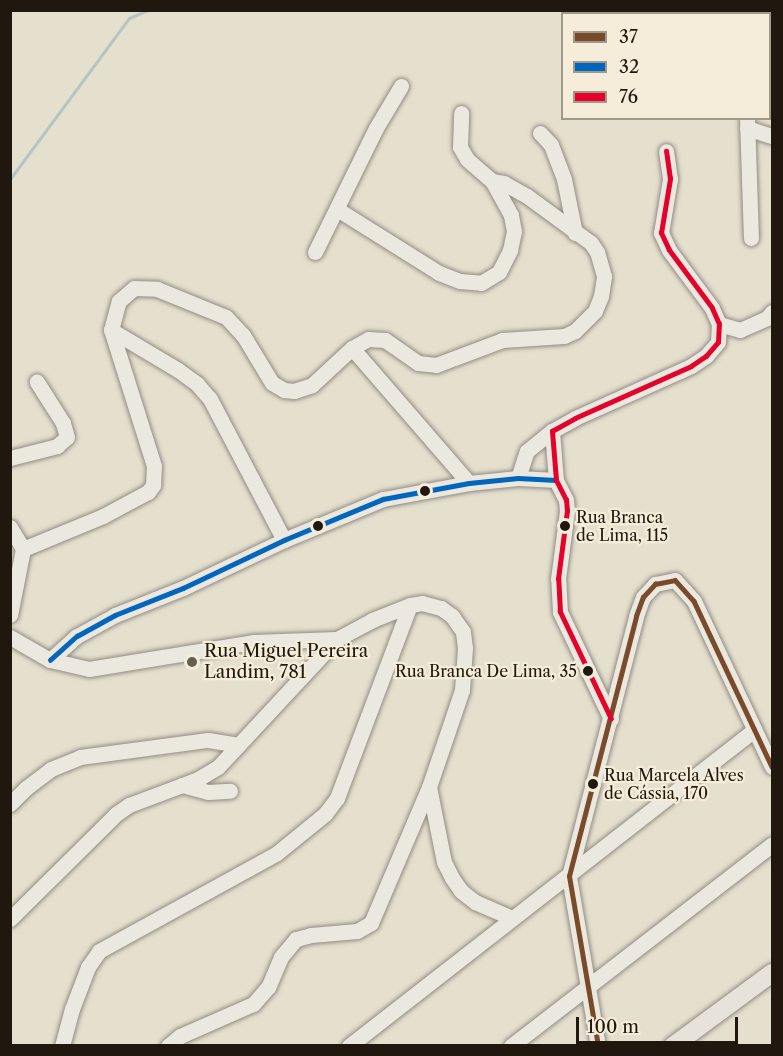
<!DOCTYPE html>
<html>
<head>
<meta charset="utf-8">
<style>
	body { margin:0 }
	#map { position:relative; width:783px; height:1056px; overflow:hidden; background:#e5dfce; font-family:"Libre Caslon Text",serif }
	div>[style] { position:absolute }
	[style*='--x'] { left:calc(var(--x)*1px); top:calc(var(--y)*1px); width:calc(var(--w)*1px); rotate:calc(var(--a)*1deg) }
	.stream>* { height:3px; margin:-1.5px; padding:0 1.5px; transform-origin:1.5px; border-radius:1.5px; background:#b4c6c4 }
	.roads { filter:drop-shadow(0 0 2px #918c82) drop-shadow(0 0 2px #918c82) }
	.minor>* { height:15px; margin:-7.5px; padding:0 7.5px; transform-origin:7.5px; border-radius:7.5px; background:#ebe8df }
	.major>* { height:18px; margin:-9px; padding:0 9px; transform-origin:9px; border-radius:9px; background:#e8e3da }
	.bus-1>* { height:4.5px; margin:-2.25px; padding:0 2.25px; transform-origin:2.25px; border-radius:2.25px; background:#7a4b2a }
	.bus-2>* { height:4.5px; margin:-2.25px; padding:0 2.25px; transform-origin:2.25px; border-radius:2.25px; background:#0065bd }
	.bus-3>* { height:4.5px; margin:-2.25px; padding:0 2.25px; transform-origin:2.25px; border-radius:2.25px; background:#e4002b }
	.dots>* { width:16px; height:16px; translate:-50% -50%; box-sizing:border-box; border:3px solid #f5edd9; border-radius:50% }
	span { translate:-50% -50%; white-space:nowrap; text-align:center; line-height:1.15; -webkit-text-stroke:4.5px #f5edd9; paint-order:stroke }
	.bus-label { font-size:16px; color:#20180f }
	.left { translate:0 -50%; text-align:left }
	.right { translate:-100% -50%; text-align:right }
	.poi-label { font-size:18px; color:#20180f }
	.frame { position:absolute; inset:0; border:12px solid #20180f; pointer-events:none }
	.legend { position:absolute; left:561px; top:12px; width:210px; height:108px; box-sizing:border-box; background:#f5edd9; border:2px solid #a09888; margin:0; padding:8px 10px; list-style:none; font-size:18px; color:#20180f }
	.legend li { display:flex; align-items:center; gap:12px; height:30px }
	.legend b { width:30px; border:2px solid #a09888 }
	.scale { position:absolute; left:576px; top:1017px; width:162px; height:27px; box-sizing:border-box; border:3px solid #20180f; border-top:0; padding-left:8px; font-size:18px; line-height:21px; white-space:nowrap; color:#20180f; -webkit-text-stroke:4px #f5edd9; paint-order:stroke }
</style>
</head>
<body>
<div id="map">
	<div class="stream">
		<i style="--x:10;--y:179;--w:200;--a:-53.5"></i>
		<i style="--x:129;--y:18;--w:21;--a:-23"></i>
	</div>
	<div class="roads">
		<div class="minor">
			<i style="--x:743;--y:10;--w:4;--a:90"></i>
			<i style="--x:770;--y:64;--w:4;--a:63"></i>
			<i style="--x:747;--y:118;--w:120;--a:88.1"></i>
			<i style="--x:747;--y:128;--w:26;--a:18"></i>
			<i style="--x:540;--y:133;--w:16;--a:47"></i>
			<i style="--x:551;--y:145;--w:36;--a:69"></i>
			<i style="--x:564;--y:179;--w:55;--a:78.5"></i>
			<i style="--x:337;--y:209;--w:120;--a:32.1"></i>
			<i style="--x:439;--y:273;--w:22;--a:21"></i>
			<i style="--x:460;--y:281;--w:21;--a:5"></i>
			<i style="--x:481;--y:283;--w:21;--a:-31"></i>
			<i style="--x:499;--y:272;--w:25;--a:-63"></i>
			<i style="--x:510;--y:250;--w:19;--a:-78"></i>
			<i style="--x:514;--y:231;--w:16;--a:-101"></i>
			<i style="--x:511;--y:215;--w:39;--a:-119"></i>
			<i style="--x:492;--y:181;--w:33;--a:-139"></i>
			<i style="--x:467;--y:159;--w:14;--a:-120"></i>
			<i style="--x:460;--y:147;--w:34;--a:-88"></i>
			<i style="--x:315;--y:252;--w:138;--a:-63.8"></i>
			<i style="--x:376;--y:128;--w:49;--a:-59.2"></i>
			<i style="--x:719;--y:324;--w:22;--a:16"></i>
			<i style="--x:740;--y:330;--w:30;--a:-24"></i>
			<i style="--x:767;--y:318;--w:8;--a:-50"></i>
			<i style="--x:111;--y:330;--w:78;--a:30.8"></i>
			<i style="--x:178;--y:370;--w:24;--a:36"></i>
			<i style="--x:197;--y:384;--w:20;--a:49"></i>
			<i style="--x:210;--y:399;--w:159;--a:62.3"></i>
			<i style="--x:352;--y:348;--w:179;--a:49.1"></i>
			<i style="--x:10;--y:458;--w:49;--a:-14.3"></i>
			<i style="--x:57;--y:446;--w:13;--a:-42"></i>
			<i style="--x:67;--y:437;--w:15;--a:-106"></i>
			<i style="--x:63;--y:423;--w:49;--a:-122.4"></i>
			<i style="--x:518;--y:478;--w:28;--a:-72"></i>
			<i style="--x:527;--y:451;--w:32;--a:-39"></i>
			<i style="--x:10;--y:527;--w:26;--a:59"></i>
			<i style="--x:23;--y:549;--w:67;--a:101.1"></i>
			<i style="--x:23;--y:549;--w:87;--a:-22.4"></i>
			<i style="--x:103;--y:516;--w:51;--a:-28.1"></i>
			<i style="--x:148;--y:492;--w:9;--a:-54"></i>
			<i style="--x:153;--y:485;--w:19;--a:-87"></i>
			<i style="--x:154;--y:466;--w:143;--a:-107.5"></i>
			<i style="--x:111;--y:330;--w:30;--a:-75"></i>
			<i style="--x:119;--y:301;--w:20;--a:-41"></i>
			<i style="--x:134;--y:288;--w:23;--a:2"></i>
			<i style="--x:157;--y:289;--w:74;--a:22.1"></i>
			<i style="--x:226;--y:317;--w:25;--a:47"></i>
			<i style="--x:243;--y:335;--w:56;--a:58.9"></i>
			<i style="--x:272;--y:383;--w:14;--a:30"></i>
			<i style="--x:284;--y:390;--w:10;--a:6"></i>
			<i style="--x:294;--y:391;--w:19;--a:-18"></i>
			<i style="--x:312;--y:385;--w:54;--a:-42.8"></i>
			<i style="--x:352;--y:348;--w:18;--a:-29"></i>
			<i style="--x:368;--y:339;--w:17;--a:3"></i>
			<i style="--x:385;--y:340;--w:40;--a:34.9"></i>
			<i style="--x:418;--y:363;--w:18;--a:6"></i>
			<i style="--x:436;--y:365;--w:71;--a:-20.7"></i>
			<i style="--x:502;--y:340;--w:62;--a:-3.7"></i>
			<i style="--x:564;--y:336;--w:12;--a:-24"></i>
			<i style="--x:575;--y:331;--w:28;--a:-45"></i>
			<i style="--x:595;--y:311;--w:16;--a:-68"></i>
			<i style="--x:601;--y:296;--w:20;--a:-81"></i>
			<i style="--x:604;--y:276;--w:25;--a:-106"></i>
			<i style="--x:597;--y:252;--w:11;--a:-124"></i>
			<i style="--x:591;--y:243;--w:79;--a:-143.7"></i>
			<i style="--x:527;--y:196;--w:26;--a:-151"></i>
			<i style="--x:504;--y:183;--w:12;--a:-171"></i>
			<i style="--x:10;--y:637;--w:46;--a:29.9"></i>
			<i style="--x:50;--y:660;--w:40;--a:13"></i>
			<i style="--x:89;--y:669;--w:166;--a:-9.3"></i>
			<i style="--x:253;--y:642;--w:84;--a:-2"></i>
			<i style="--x:50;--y:660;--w:36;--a:-42"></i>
			<i style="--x:77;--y:636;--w:43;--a:-28.9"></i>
			<i style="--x:115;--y:615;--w:73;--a:-21.7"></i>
			<i style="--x:183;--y:588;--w:112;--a:-25.4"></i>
			<i style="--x:284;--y:540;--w:107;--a:-22.5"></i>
			<i style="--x:383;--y:499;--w:87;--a:-10.5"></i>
			<i style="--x:469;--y:483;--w:49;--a:-5.8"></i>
			<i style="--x:518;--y:478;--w:38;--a:3"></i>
			<i style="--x:611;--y:719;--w:119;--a:-115.5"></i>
			<i style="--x:560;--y:612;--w:33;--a:-93"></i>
			<i style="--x:558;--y:579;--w:69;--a:-82.5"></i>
			<i style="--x:567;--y:511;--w:11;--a:-95"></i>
			<i style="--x:566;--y:500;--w:22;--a:-117"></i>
			<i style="--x:556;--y:480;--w:49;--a:-94.7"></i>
			<i style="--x:552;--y:431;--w:26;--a:-29"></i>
			<i style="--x:575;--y:418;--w:127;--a:-24.1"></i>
			<i style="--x:691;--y:366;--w:18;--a:-34"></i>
			<i style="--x:706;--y:356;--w:18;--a:-49"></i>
			<i style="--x:718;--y:342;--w:18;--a:-87"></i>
			<i style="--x:719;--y:324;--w:17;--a:-114"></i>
			<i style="--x:712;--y:308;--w:72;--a:-126.6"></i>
			<i style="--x:669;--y:250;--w:19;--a:-115"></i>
			<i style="--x:661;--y:233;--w:55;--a:-80.5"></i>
			<i style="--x:670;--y:179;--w:28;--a:-98"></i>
			<i style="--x:182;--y:785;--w:27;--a:15"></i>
			<i style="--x:208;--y:792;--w:22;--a:-3"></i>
			<i style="--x:429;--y:787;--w:76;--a:78.7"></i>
			<i style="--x:444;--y:862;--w:18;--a:63"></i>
			<i style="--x:452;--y:878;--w:16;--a:55"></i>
			<i style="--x:461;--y:891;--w:18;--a:38"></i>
			<i style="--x:475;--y:902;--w:40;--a:23.4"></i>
			<i style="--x:10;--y:804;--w:23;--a:-45"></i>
			<i style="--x:26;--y:788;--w:31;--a:-37"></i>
			<i style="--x:51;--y:769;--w:31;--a:-22"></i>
			<i style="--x:80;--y:757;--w:129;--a:-7.6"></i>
			<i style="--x:208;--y:740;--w:31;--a:9"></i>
			<i style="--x:10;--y:919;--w:149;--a:-44.7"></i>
			<i style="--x:116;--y:814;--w:16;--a:-35"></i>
			<i style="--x:129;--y:805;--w:74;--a:-20.6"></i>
			<i style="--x:198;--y:779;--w:23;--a:-31"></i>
			<i style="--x:218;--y:767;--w:175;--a:-47.1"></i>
			<i style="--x:337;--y:639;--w:40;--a:-28"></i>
			<i style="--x:372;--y:620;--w:41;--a:-21.5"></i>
			<i style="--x:410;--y:605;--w:12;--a:-9"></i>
			<i style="--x:422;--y:603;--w:20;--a:15"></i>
			<i style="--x:441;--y:608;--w:14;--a:36"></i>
			<i style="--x:452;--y:616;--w:19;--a:55"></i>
			<i style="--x:463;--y:632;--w:16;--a:83"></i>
			<i style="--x:465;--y:648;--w:42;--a:94.1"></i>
			<i style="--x:462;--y:690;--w:102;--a:108.8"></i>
			<i style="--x:429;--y:787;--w:148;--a:113.1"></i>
			<i style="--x:371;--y:923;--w:16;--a:150"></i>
			<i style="--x:357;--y:931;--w:46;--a:175"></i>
			<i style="--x:311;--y:935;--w:16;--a:165"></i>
			<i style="--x:296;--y:939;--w:23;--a:130"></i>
			<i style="--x:281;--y:957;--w:33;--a:113"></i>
			<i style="--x:268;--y:987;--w:23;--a:131"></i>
			<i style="--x:253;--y:1004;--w:80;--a:156.3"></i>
			<i style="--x:180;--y:1036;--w:16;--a:140"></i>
			<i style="--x:62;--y:1046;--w:38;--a:-75"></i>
			<i style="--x:72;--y:1009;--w:45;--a:-69.1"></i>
			<i style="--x:88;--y:967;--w:19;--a:-55"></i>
			<i style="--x:99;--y:951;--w:203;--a:-28.8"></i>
			<i style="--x:277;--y:853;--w:62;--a:-39.1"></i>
			<i style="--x:325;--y:814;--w:20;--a:-53"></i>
			<i style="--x:337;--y:798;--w:206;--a:-69.3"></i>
			<i style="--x:349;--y:1046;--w:514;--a:-37.96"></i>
			<i style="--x:511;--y:1046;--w:330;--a:-37.7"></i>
			<i style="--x:598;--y:1046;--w:172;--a:-99.7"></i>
			<i style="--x:569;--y:876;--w:268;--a:-75.5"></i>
			<i style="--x:636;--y:616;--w:20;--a:-70"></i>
			<i style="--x:643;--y:597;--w:18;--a:-47"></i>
			<i style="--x:655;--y:584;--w:20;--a:-11"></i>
			<i style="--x:675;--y:580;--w:28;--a:48"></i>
			<i style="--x:694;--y:601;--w:183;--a:64.8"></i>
		</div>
		<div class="major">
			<i style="--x:673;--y:1046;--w:123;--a:-36.4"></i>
		</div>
	</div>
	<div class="bus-1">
		<i style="--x:598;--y:1046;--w:172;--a:-99.7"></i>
		<i style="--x:569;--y:876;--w:268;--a:-75.5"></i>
		<i style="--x:636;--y:616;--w:20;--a:-70"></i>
		<i style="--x:643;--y:597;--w:18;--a:-47"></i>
		<i style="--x:655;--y:584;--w:20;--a:-11"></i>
		<i style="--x:675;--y:580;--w:28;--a:48"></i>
		<i style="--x:694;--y:601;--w:183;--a:64.8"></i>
	</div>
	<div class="bus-2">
		<i style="--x:50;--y:660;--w:36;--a:-42"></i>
		<i style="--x:77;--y:636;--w:43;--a:-28.9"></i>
		<i style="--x:115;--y:615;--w:73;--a:-21.7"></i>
		<i style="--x:183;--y:588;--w:112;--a:-25.4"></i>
		<i style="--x:284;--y:540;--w:107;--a:-22.5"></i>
		<i style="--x:383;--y:499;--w:87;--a:-10.5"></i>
		<i style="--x:469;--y:483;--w:49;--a:-5.8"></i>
		<i style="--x:518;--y:478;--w:38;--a:3"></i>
	</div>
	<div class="bus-3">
		<i style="--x:611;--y:719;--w:119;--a:-115.5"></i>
		<i style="--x:560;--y:612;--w:33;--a:-93"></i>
		<i style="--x:558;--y:579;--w:69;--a:-82.5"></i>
		<i style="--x:567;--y:511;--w:11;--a:-95"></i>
		<i style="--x:566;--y:500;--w:22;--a:-117"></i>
		<i style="--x:556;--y:480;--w:49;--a:-94.7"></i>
		<i style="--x:552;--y:431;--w:26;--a:-29"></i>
		<i style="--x:575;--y:418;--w:127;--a:-24.1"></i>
		<i style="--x:691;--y:366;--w:18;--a:-34"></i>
		<i style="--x:706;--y:356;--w:18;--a:-49"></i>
		<i style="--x:718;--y:342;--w:18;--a:-87"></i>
		<i style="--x:719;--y:324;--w:17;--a:-114"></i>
		<i style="--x:712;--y:308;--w:72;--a:-126.6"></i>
		<i style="--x:669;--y:250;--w:19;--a:-115"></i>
		<i style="--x:661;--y:233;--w:55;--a:-80.5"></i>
		<i style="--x:670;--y:179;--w:28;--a:-98"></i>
	</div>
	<div class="dots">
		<i style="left:425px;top:491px;background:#20180f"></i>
		<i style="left:318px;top:526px;background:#20180f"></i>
		<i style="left:565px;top:526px;background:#20180f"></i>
		<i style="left:192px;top:662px;background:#655e52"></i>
		<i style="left:588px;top:671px;background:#20180f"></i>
		<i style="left:593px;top:784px;background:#20180f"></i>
	</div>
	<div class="bus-label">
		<span class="left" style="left:576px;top:526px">Rua Branca<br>de Lima, 115</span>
		<span class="right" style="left:577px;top:671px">Rua Branca De Lima, 35</span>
		<span class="left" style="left:604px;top:784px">Rua Marcela Alves<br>de Cássia, 170</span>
	</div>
	<div class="poi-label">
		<span class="left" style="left:204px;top:662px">Rua Miguel Pereira<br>Landim, 781</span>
	</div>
	<div class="frame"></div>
	<ul class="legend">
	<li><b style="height:8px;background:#7a4b2a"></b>37</li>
	<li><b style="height:8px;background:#0065bd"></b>32</li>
	<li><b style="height:8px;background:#e4002b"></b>76</li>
	</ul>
	<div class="scale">100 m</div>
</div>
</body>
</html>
